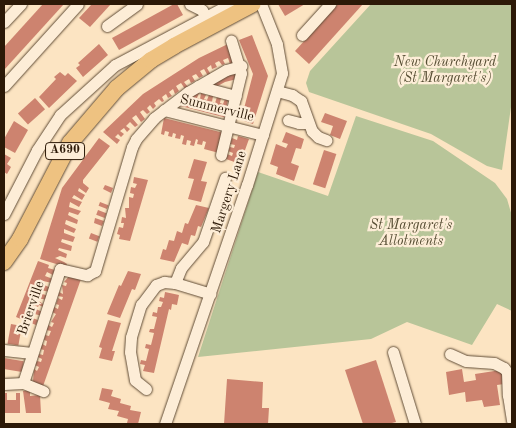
<!DOCTYPE html>
<html>
<head>
<meta charset="utf-8">
<style>
	body { margin:0 }
	#map { position:relative; width:516px; height:428px; overflow:hidden; background:#fce4c2; font-family:"Old Standard TT",serif }
	div>[style] { position:absolute }
	[style*='--x'] { left:calc(var(--x)*1px); top:calc(var(--y)*1px); width:calc(var(--w)*1px); rotate:calc(var(--a)*1deg) }
	.green>* { inset:0; background:#b8c599 }
	.building>* { inset:0; background:#cd836f; transform-origin:0 0 }
	.roads { filter:drop-shadow(0 0 1px #604c36) drop-shadow(0 0 1px #604c36) }
	.minor>* { height:11px; margin:-5.5px; padding:0 5.5px; transform-origin:5.5px; border-radius:5.5px; background:#fdedd7 }
	.highway>* { height:16px; margin:-8px; padding:0 8px; transform-origin:8px; border-radius:8px; background:#eec281 }
	span { translate:-50% -50%; white-space:nowrap; text-align:center; line-height:1.15; -webkit-text-stroke:4.5px #fdedd7; paint-order:stroke }
	.shield-label span { padding:1px 4px; background:#fdedd7; border:1px solid; border-radius:4px; -webkit-text-stroke-width:0 }
	.shield-label { font-size:12px; color:#2c1907; font-weight:700 }
	.park-label { font-size:14px; color:#564d33; font-style:italic }
	.street-label { font-size:14px; color:#2c1907 }
	.frame { position:absolute; inset:0; border:5px solid #2c1907; pointer-events:none }
</style>
</head>
<body>
<div id="map">
	<div class="green">
		<i style="clip-path:polygon(371px 4px,512px 4px,512px 100px,502px 170px,487px 166px,431px 134px,309px 92px,306px 83px,310px 71px)"></i>
		<i style="clip-path:polygon(356px 116px,433px 141px,495px 183px,507px 199px,512px 216px,512px 311px,497px 304px,472px 345px,407px 322px,371px 339px,198px 357px,258px 172px,328px 196px)"></i>
	</div>
	<div class="building">
		<i style="clip-path:polygon(43px 4px,64px 4px,4px 70px,4px 47px)"></i>
		<i style="clip-path:polygon(92px 4px,111px 4px,90px 27px,79px 18px)"></i>
		<i style="clip-path:polygon(174px 4px,177px 4px,183px 15px,119px 50px,112px 38px)"></i>
		<i style="clip-path:polygon(278px 4px,305px 4px,285px 16px)"></i>
		<i style="clip-path:polygon(338px 4px,363px 4px,309px 64px,295px 51px)"></i>
		<i style="clip-path:polygon(252px 35px,268px 76px,253px 124px,241px 120px,253px 74px,239px 40px)"></i>
		<i style="clip-path:polygon(230px 43px,234px 63px,230px 64px,228px 58px,223px 60px,225px 64px,222px 65px,219px 61px,215px 63px,217px 67px,212px 69px,211px 65px,207px 68px,211px 75px,208px 76px,204px 69px,200px 71px,203px 76px,199px 78px,196px 74px,192px 76px,195px 81px,191px 83px,189px 79px,184px 82px,188px 87px,185px 89px,181px 83px,176px 86px,179px 91px,175px 94px,173px 89px,169px 92px,172px 96px,168px 98px,166px 94px,162px 97px,164px 101px,162px 102px,159px 99px,154px 103px,156px 106px,153px 109px,150px 105px,147px 108px,150px 112px,147px 114px,143px 110px,140px 112px,145px 119px,141px 122px,136px 115px,132px 118px,138px 125px,135px 127px,130px 122px,126px 126px,130px 129px,127px 132px,124px 128px,120px 131px,124px 134px,121px 137px,118px 134px,115px 137px,120px 140px,117px 144px,103px 132px,143px 94px,199px 58px)"></i>
		<i style="clip-path:polygon(99px 44px,108px 55px,83px 77px,76px 68px,80px 65px,78px 63px)"></i>
		<i style="clip-path:polygon(60px 72px,65px 76px,68px 73px,77px 81px,49px 108px,39px 97px,56px 79px,54px 77px)"></i>
		<i style="clip-path:polygon(237px 72px,237px 79px,225px 82px,214px 88px,210px 81px)"></i>
		<i style="clip-path:polygon(195px 91px,199px 93px,197px 98px,200px 99px,201px 93px,206px 95px,204px 99px,207px 100px,209px 95px,213px 96px,212px 102px,215px 103px,217px 97px,221px 98px,220px 103px,223px 104px,225px 99px,228px 100px,227px 105px,230px 106px,227px 118px,177px 105px,183px 99px,192px 101px)"></i>
		<i style="left:35px;top:98px;width:15px;height:23px;rotate:48deg"></i>
		<i style="clip-path:polygon(325px 113px,347px 121px,340px 139px,330px 135px,333px 126px,321px 122px)"></i>
		<i style="clip-path:polygon(164px 118px,224px 133px,219px 153px,204px 149px,206px 142px,203px 141px,202px 145px,197px 144px,198px 140px,196px 139px,194px 146px,190px 145px,191px 141px,187px 140px,186px 145px,182px 144px,184px 136px,181px 135px,180px 139px,175px 138px,176px 134px,173px 133px,172px 137px,168px 136px,169px 132px,165px 131px,164px 135px,161px 134px)"></i>
		<i style="clip-path:polygon(14px 121px,28px 130px,15px 153px,4px 147px,4px 139px)"></i>
		<i style="clip-path:polygon(286px 132px,304px 139px,301px 149px,296px 148px,291px 163px,299px 166px,294px 181px,276px 174px,278px 167px,270px 164px,276px 144px,286px 148px,288px 144px,282px 142px)"></i>
		<i style="clip-path:polygon(238px 136px,249px 139px,240px 164px,226px 159px,227px 154px,232px 156px,233px 153px,228px 151px,230px 147px,234px 148px,235px 145px,230px 144px,232px 138px,237px 140px)"></i>
		<i style="clip-path:polygon(99px 138px,110px 146px,83px 180px,83px 183px,89px 188px,86px 193px,79px 188px,78px 191px,85px 195px,82px 200px,74px 195px,72px 198px,82px 202px,79px 207px,70px 202px,69px 207px,81px 211px,78px 215px,69px 212px,68px 215px,78px 220px,77px 224px,66px 220px,65px 224px,76px 229px,74px 233px,64px 229px,64px 233px,75px 237px,73px 242px,62px 239px,61px 242px,72px 246px,71px 251px,59px 248px,58px 250px,67px 254px,66px 258px,60px 256px,55px 258px,64px 262px,67px 264px,66px 267px,40px 259px,62px 188px)"></i>
		<i style="left:324px;top:150px;width:13px;height:36px;rotate:18deg"></i>
		<i style="clip-path:polygon(4px 154px,11px 158px,7px 164px,11px 167px,7px 174px,4px 172px)"></i>
		<i style="clip-path:polygon(194px 159px,207px 162px,201px 181px,207px 182px,201px 202px,188px 199px,194px 179px,188px 178px)"></i>
		<i style="clip-path:polygon(134px 177px,148px 180px,130px 241px,119px 239px,120px 235px,117px 234px,119px 227px,123px 228px,124px 223px,121px 223px,122px 217px,126px 218px,125px 208px,129px 208px,129px 197px,133px 198px,134px 194px,130px 193px,131px 187px,135px 188px,137px 184px,133px 183px)"></i>
		<i style="clip-path:polygon(105px 185px,113px 188px,111px 193px,103px 189px)"></i>
		<i style="left:100px;top:202px;width:9px;height:4px;rotate:21deg"></i>
		<i style="clip-path:polygon(196px 205px,209px 208px,201px 227px,198px 226px,195px 236px,191px 235px,188px 245px,182px 243px,174px 262px,160px 259px,163px 249px,166px 250px,169px 240px,174px 241px,177px 231px,182px 233px,185px 223px,188px 224px)"></i>
		<i style="left:98px;top:210px;width:9px;height:5px;rotate:21deg"></i>
		<i style="clip-path:polygon(95px 218px,104px 221px,102px 226px,94px 223px)"></i>
		<i style="left:91px;top:233px;width:9px;height:6px;rotate:21deg"></i>
		<i style="clip-path:polygon(38px 261px,49px 265px,48px 268px,55px 270px,53px 275px,47px 272px,45px 276px,53px 279px,52px 283px,43px 281px,42px 284px,51px 288px,50px 292px,40px 290px,39px 293px,49px 296px,48px 300px,37px 298px,36px 299px,46px 306px,45px 308px,39px 305px,38px 307px,34px 305px,33px 308px,43px 312px,42px 316px,31px 313px,29px 317px,38px 320px,36px 325px,16px 317px)"></i>
		<i style="clip-path:polygon(128px 271px,141px 274px,135px 290px,132px 289px,120px 318px,107px 314px,119px 285px,121px 286px)"></i>
		<i style="clip-path:polygon(70px 275px,81px 279px,42px 389px,28px 379px,33px 381px,34px 369px,37px 371px,39px 367px,35px 365px,37px 361px,41px 362px,42px 359px,38px 357px,39px 354px,43px 355px,44px 350px,40px 349px,42px 344px,46px 346px,47px 341px,44px 340px,45px 335px,49px 336px,51px 331px,46px 330px,48px 325px,52px 327px,54px 323px,51px 322px,56px 314px,52px 312px,54px 307px,58px 309px,59px 305px,56px 304px,58px 298px,62px 300px,63px 297px,58px 296px,59px 292px,63px 294px,62px 285px,66px 286px,67px 283px,64px 282px)"></i>
		<i style="clip-path:polygon(165px 292px,179px 295px,177px 305px,172px 304px,171px 310px,169px 309px,154px 373px,143px 371px,145px 365px,140px 364px,141px 360px,146px 361px,149px 349px,145px 348px,146px 344px,151px 345px,154px 333px,149px 332px,150px 329px,154px 329px,157px 317px,152px 316px,153px 312px,157px 313px,158px 307px,161px 307px,163px 302px,159px 301px,160px 297px,164px 298px)"></i>
		<i style="clip-path:polygon(108px 320px,121px 323px,112px 351px,115px 351px,112px 361px,99px 358px,102px 348px,99px 347px)"></i>
		<i style="left:11px;top:324px;width:11px;height:20px;rotate:10deg"></i>
		<i style="left:4px;top:358px;width:20px;height:11px;rotate:9deg"></i>
		<i style="clip-path:polygon(376px 360px,396px 422px,388px 424px,363px 424px,345px 370px)"></i>
		<i style="clip-path:polygon(462px 369px,464px 382px,476px 380px,475px 374px,501px 370px,504px 384px,497px 385px,500px 405px,484px 407px,482px 400px,466px 402px,465px 392px,449px 395px,446px 372px)"></i>
		<i style="clip-path:polygon(227px 379px,263px 382px,262px 408px,269px 408px,268px 424px,224px 424px)"></i>
		<i style="clip-path:polygon(102px 388px,113px 390px,111px 396px,121px 399px,120px 403px,131px 406px,130px 410px,141px 412px,138px 424px,127px 423px,128px 419px,117px 416px,119px 411px,108px 409px,110px 403px,99px 400px)"></i>
		<i style="clip-path:polygon(30px 390px,30px 396px,40px 395px,41px 413px,26px 413px,23px 391px)"></i>
		<i style="clip-path:polygon(4px 393px,7px 393px,7px 400px,16px 400px,16px 393px,20px 393px,20px 413px,4px 413px)"></i>
	</div>
	<div class="roads">
		<div class="minor">
			<i style="--x:190;--y:4;--w:13;--a:27"></i>
			<i style="--x:202;--y:10;--w:8;--a:60"></i>
			<i style="--x:4;--y:22;--w:25;--a:-47"></i>
			<i style="--x:107;--y:26;--w:37;--a:-36"></i>
			<i style="--x:302;--y:35;--w:42;--a:-47.9"></i>
			<i style="--x:4;--y:86;--w:110;--a:-47.9"></i>
			<i style="--x:198;--y:86;--w:39;--a:15"></i>
			<i style="--x:277;--y:91;--w:16;--a:15"></i>
			<i style="--x:292;--y:95;--w:11;--a:34"></i>
			<i style="--x:301;--y:101;--w:32;--a:70"></i>
			<i style="--x:312;--y:131;--w:8;--a:45"></i>
			<i style="--x:318;--y:137;--w:9;--a:21"></i>
			<i style="--x:164;--y:110;--w:102;--a:14.2"></i>
			<i style="--x:288;--y:120;--w:11;--a:15"></i>
			<i style="--x:299;--y:123;--w:9;--a:0"></i>
			<i style="--x:221;--y:155;--w:84;--a:-76.3"></i>
			<i style="--x:241;--y:73;--w:34;--a:-107"></i>
			<i style="--x:4;--y:214;--w:72;--a:-62.7"></i>
			<i style="--x:37;--y:150;--w:42;--a:-56.7"></i>
			<i style="--x:60;--y:115;--w:74;--a:-42.3"></i>
			<i style="--x:115;--y:65;--w:130;--a:-27.9"></i>
			<i style="--x:175;--y:283;--w:16;--a:-68"></i>
			<i style="--x:181;--y:268;--w:34;--a:-50"></i>
			<i style="--x:203;--y:242;--w:68;--a:-71"></i>
			<i style="--x:4;--y:350;--w:28;--a:6"></i>
			<i style="--x:393;--y:352;--w:75;--a:73"></i>
			<i style="--x:450;--y:354;--w:17;--a:24"></i>
			<i style="--x:466;--y:361;--w:28;--a:4"></i>
			<i style="--x:494;--y:363;--w:11;--a:27"></i>
			<i style="--x:504;--y:368;--w:5;--a:53"></i>
			<i style="--x:507;--y:372;--w:23;--a:88"></i>
			<i style="--x:508;--y:395;--w:26;--a:81"></i>
			<i style="--x:23;--y:383;--w:120;--a:-72"></i>
			<i style="--x:60;--y:269;--w:28;--a:13"></i>
			<i style="--x:87;--y:275;--w:9;--a:-27"></i>
			<i style="--x:95;--y:271;--w:129;--a:-73.4"></i>
			<i style="--x:132;--y:147;--w:9;--a:-63"></i>
			<i style="--x:136;--y:139;--w:28;--a:-49"></i>
			<i style="--x:154;--y:118;--w:43;--a:-37.4"></i>
			<i style="--x:188;--y:92;--w:44;--a:-30.1"></i>
			<i style="--x:226;--y:70;--w:16;--a:-15"></i>
			<i style="--x:4;--y:384;--w:19;--a:-3"></i>
			<i style="--x:23;--y:383;--w:22;--a:22"></i>
			<i style="--x:146;--y:389;--w:14;--a:-141"></i>
			<i style="--x:135;--y:380;--w:28;--a:-100"></i>
			<i style="--x:130;--y:352;--w:15;--a:-86"></i>
			<i style="--x:131;--y:337;--w:34;--a:-73"></i>
			<i style="--x:141;--y:305;--w:25;--a:-53"></i>
			<i style="--x:156;--y:285;--w:9;--a:-21"></i>
			<i style="--x:164;--y:282;--w:11;--a:5"></i>
			<i style="--x:175;--y:283;--w:37;--a:17"></i>
			<i style="--x:165;--y:424;--w:253;--a:-71.1"></i>
			<i style="--x:247;--y:185;--w:117;--a:-72.6"></i>
			<i style="--x:282;--y:73;--w:29;--a:-100"></i>
			<i style="--x:277;--y:44;--w:43;--a:-111.8"></i>
		</div>
		<div class="highway">
			<i style="--x:4;--y:262;--w:28;--a:-55"></i>
			<i style="--x:20;--y:239;--w:108;--a:-62.5"></i>
			<i style="--x:70;--y:143;--w:72;--a:-49.5"></i>
			<i style="--x:117;--y:88;--w:44;--a:-39.5"></i>
			<i style="--x:151;--y:60;--w:27;--a:-31"></i>
			<i style="--x:174;--y:46;--w:89;--a:-28"></i>
		</div>
	</div>
	<div class="shield-label">
		<span style="left:65px;top:151px">A690</span>
	</div>
	<div class="park-label">
		<span style="left:445px;top:70px">New Churchyard<br>(St Margaret's)</span>
		<span style="left:411px;top:233px">St Margaret's<br>Allotments</span>
	</div>
	<div class="street-label">
		<span style="left:217px;top:108px;rotate:14deg">Summerville</span>
		<span style="left:229px;top:192px;rotate:-72deg">Margery Lane</span>
		<span style="left:31px;top:308px;rotate:-71deg">Brierville</span>
	</div>
	<div class="frame"></div>
</div>
</body>
</html>
